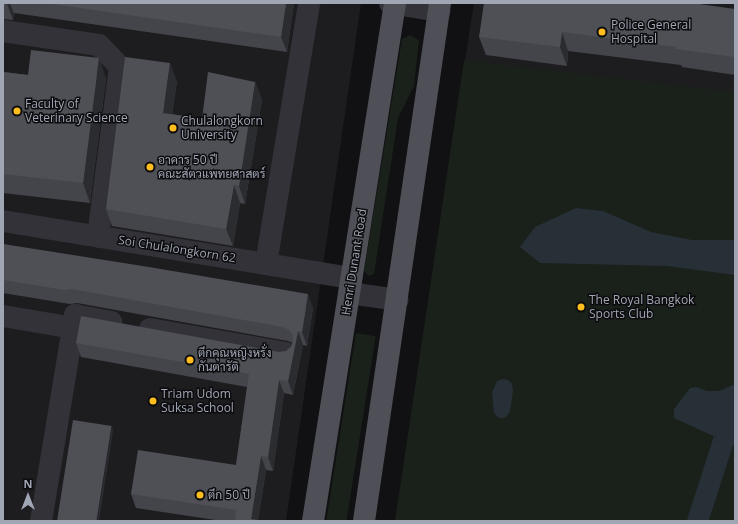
<!DOCTYPE html>
<html>
<head>
<meta charset="utf-8">
<style>
	body { margin:0 }
	#map { position:relative; width:738px; height:524px; overflow:hidden; background:#111113; font-family:"Open Sans",Sarabun,sans-serif }
	div>[style] { position:absolute }
	[style*='--x'] { left:calc(var(--x)*1px); top:calc(var(--y)*1px); width:calc(var(--w)*1px); rotate:calc(var(--a)*1deg) }
	.built>* { inset:0; background:#1d1d20 }
	.green>* { inset:0; background:#19211a; transform-origin:0 0 }
	.water>* { inset:0; background:#272f37 }
	.canal>* { height:21px; margin:-10.5px; padding:0 10.5px; transform-origin:10.5px; border-radius:10.5px; background:#272f37 }
	.minor>* { height:22px; margin:-11px; padding:0 11px; transform-origin:11px; border-radius:11px; background:#323238 }
	.major>* { height:22px; margin:-11px; padding:0 11px; transform-origin:11px; border-radius:11px; background:#4e4f57 }
	.wall>* { inset:0; background:#44454b }
	.shaded-wall>* { inset:0; background:#2b2c30 }
	.building>* { inset:0; background:#4e5056; transform-origin:0 0 }
	.dots>* { width:11px; height:11px; translate:-50% -50%; box-sizing:border-box; border:2px solid #0c0c0e; border-radius:50% }
	span { translate:-50% -50%; white-space:nowrap; text-align:center; line-height:1.15; -webkit-text-stroke:3px #0c0c0e; paint-order:stroke }
	.poi-label { font-size:12px; color:#a1a6b5 }
	.left { translate:0 -50%; text-align:left }
	.street-label { font-size:12px; color:#a1a6b5 }
	.frame { position:absolute; inset:0; border:4px solid #a1a6b5; pointer-events:none }
	.north { position:absolute; left:8px; top:476px; width:40px; height:40px; -webkit-text-stroke:3px #0c0c0e; paint-order:stroke; rotate:0deg; font-size:11px; font-weight:700; line-height:16px; text-align:center; color:#a1a6b5 }
	.north::after { content:''; display:block; margin:auto; width:14px; height:18px; background:#a1a6b5; clip-path:polygon(50% 0,100% 100%,50% 72%,0 100%) }
</style>
</head>
<body>
<div id="map">
	<div class="built">
		<i style="clip-path:polygon(3px 3px,361px 3px,286px 521px,3px 521px)"></i>
		<i style="clip-path:polygon(474px 3px,735px 3px,735px 93px,465px 61px)"></i>
	</div>
	<div class="green">
		<i style="clip-path:polygon(410px 35px,419px 40px,414px 86px,398px 118px,374px 274px,368px 276px,364px 271px,402px 39px)"></i>
		<i style="clip-path:polygon(464px 60px,735px 92px,735px 521px,395px 521px)"></i>
		<i style="left:356px;top:333px;width:20px;height:190px;rotate:9deg"></i>
	</div>
	<div class="water">
		<i style="clip-path:polygon(576px 208px,603px 211px,651px 232px,692px 240px,735px 240px,735px 275px,667px 266px,540px 263px,520px 247px,535px 227px)"></i>
		<i style="clip-path:polygon(503px 379px,508px 380px,512px 384px,513px 391px,510px 412px,505px 418px,499px 418px,494px 413px,492px 393px,497px 381px)"></i>
		<i style="clip-path:polygon(735px 384px,735px 446px,674px 418px,674px 409px,690px 388px,696px 387px,707px 391px,719px 391px)"></i>
	</div>
	<div class="canal">
		<i style="--x:697;--y:521;--w:91;--a:-72.2"></i>
		<i style="--x:725;--y:434;--w:17;--a:-54"></i>
	</div>
	<div class="minor">
		<i style="--x:390;--y:3;--w:50;--a:9.3"></i>
		<i style="--x:3;--y:31;--w:97;--a:8.3"></i>
		<i style="--x:99;--y:45;--w:30;--a:46"></i>
		<i style="--x:120;--y:67;--w:171;--a:97.4"></i>
		<i style="--x:3;--y:221;--w:353;--a:9.3"></i>
		<i style="--x:266;--y:264;--w:265;--a:-80.6"></i>
		<i style="--x:349;--y:293;--w:49;--a:8.1"></i>
		<i style="--x:3;--y:316;--w:71;--a:9.7"></i>
		<i style="--x:150;--y:329;--w:138;--a:10"></i>
		<i style="--x:41;--y:521;--w:209;--a:-80.6"></i>
		<i style="--x:75;--y:315;--w:37;--a:11"></i>
	</div>
	<div class="major">
		<i style="--x:313;--y:521;--w:524;--a:-81"></i>
		<i style="--x:364;--y:521;--w:524;--a:-81.65"></i>
	</div>
	<div class="wall">
		<i style="clip-path:polygon(3px 3px,294px 3px,287px 52px,14px 13px,13px 20px,3px 19px)"></i>
		<i style="clip-path:polygon(735px 9px,735px 75px,682px 67px,681px 65px,568px 51px,567px 66px,486px 55px,479px 37px)"></i>
		<i style="clip-path:polygon(3px 72px,28px 75px,106px 78px,90px 203px,3px 193px)"></i>
		<i style="clip-path:polygon(177px 81px,172px 114px,202px 119px,255px 82px,262px 100px,245px 204px,240px 203px,233px 246px,112px 226px,106px 209px)"></i>
		<i style="clip-path:polygon(3px 244px,313px 308px,307px 346px,303px 345px,293px 395px,284px 393px,273px 471px,266px 470px,258px 520px,266px 521px,222px 521px,136px 508px,131px 494px,236px 465px,247px 387px,81px 357px,76px 343px,279px 352px,286px 351px,291px 347px,293px 343px,288px 341px,77px 303px,70px 304px,3px 293px)"></i>
	</div>
	<div class="shaded-wall">
		<i style="clip-path:polygon(7px 3px,10px 3px,14px 13px,13px 20px,7px 4px)"></i>
		<i style="clip-path:polygon(286px 3px,294px 3px,287px 52px,281px 37px)"></i>
		<i style="clip-path:polygon(562px 32px,568px 51px,567px 66px,560px 47px)"></i>
		<i style="clip-path:polygon(99px 58px,106px 78px,90px 203px,83px 183px)"></i>
		<i style="clip-path:polygon(170px 63px,177px 81px,169px 130px,163px 113px)"></i>
		<i style="clip-path:polygon(255px 82px,262px 100px,245px 204px,239px 186px)"></i>
		<i style="clip-path:polygon(234px 185px,240px 203px,233px 246px,226px 229px)"></i>
		<i style="clip-path:polygon(308px 294px,313px 308px,307px 346px,302px 332px)"></i>
		<i style="clip-path:polygon(298px 331px,303px 345px,293px 395px,288px 381px)"></i>
		<i style="clip-path:polygon(279px 380px,284px 393px,273px 471px,268px 457px)"></i>
		<i style="clip-path:polygon(112px 426px,113px 431px,99px 521px,97px 521px)"></i>
		<i style="clip-path:polygon(261px 456px,266px 470px,258px 521px,251px 519px)"></i>
	</div>
	<div class="building">
		<i style="left:3px;top:3px;width:4px;height:1px"></i>
		<i style="clip-path:polygon(46px 3px,286px 3px,281px 37px)"></i>
		<i style="clip-path:polygon(484px 3px,692px 3px,735px 9px,735px 57px,675px 49px,676px 47px,562px 32px,560px 47px,479px 37px)"></i>
		<i style="clip-path:polygon(31px 50px,99px 58px,83px 183px,3px 174px,3px 72px,28px 75px)"></i>
		<i style="clip-path:polygon(125px 57px,170px 63px,163px 113px,202px 119px,208px 72px,255px 82px,239px 186px,234px 185px,226px 229px,106px 209px)"></i>
		<i style="clip-path:polygon(3px 244px,149px 267px,308px 294px,302px 332px,298px 331px,288px 381px,279px 380px,268px 457px,261px 456px,251px 519px,266px 521px,235px 521px,236px 510px,131px 494px,138px 450px,236px 465px,249px 374px,76px 343px,81px 316px,279px 352px,286px 351px,291px 347px,293px 341px,293px 335px,289px 330px,283px 327px,72px 289px,65px 290px,3px 280px)"></i>
		<i style="left:73px;top:420px;width:39px;height:102px;rotate:9deg"></i>
	</div>
	<div class="dots">
		<i style="left:602px;top:32px;background:#ffbe1d"></i>
		<i style="left:17px;top:111px;background:#ffbe1d"></i>
		<i style="left:173px;top:128px;background:#ffbe1d"></i>
		<i style="left:150px;top:167px;background:#ffbe1d"></i>
		<i style="left:581px;top:307px;background:#ffbe1d"></i>
		<i style="left:190px;top:360px;background:#ffbe1d"></i>
		<i style="left:153px;top:401px;background:#ffbe1d"></i>
		<i style="left:200px;top:495px;background:#ffbe1d"></i>
	</div>
	<div class="poi-label">
		<span class="left" style="left:611px;top:32px">Police General<br>Hospital</span>
		<span class="left" style="left:25px;top:111px">Faculty of<br>Veterinary Science</span>
		<span class="left" style="left:181px;top:128px">Chulalongkorn<br>University</span>
		<span class="left" style="left:158px;top:167px">อาคาร 50 ปี<br>คณะสัตวแพทยศาสตร์</span>
		<span class="left" style="left:589px;top:307px">The Royal Bangkok<br>Sports Club</span>
		<span class="left" style="left:198px;top:360px">ตึกคุณหญิงหรั่ง<br>กันตารัติ</span>
		<span class="left" style="left:161px;top:401px">Triam Udom<br>Suksa School</span>
		<span class="left" style="left:208px;top:495px">ตึก 50 ปี</span>
	</div>
	<div class="street-label">
		<span style="left:177px;top:249px;rotate:9deg">Soi Chulalongkorn 62</span>
		<span style="left:354px;top:262px;rotate:-81deg">Henri Dunant Road</span>
	</div>
	<div class="frame"></div>
	<div class="north">N</div>
</div>
</body>
</html>
